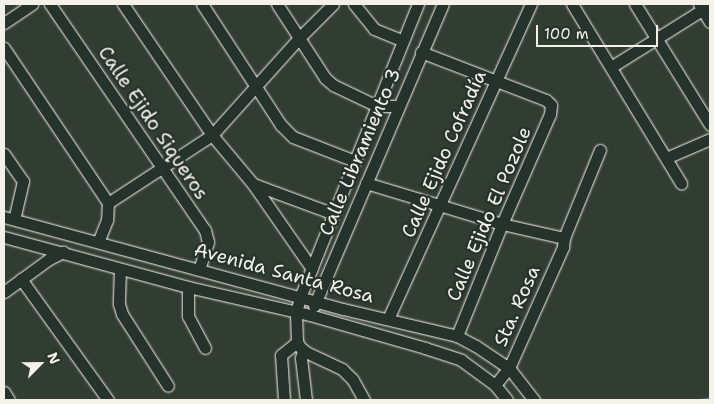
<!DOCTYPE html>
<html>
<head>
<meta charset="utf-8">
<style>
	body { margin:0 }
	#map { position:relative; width:714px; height:404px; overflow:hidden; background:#313c33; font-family:"Shantell Sans",sans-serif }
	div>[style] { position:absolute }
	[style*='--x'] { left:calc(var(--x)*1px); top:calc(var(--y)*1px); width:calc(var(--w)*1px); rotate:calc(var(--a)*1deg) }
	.stream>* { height:2.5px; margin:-1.25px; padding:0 1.25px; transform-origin:1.25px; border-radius:1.25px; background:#4d6c74 }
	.roads { filter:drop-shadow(0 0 1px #f4f1e8) drop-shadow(0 0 1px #f4f1e8) }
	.minor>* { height:11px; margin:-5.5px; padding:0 5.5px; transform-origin:5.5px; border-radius:5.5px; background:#26332d }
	span { translate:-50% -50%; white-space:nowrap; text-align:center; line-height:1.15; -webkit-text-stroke:4.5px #26332d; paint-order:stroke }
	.street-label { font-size:19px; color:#f4f1e8 }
	.frame { position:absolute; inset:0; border:5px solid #f4f1e8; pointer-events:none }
	.north { position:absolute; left:15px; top:339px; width:50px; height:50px; -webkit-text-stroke:4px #26332d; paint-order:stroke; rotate:67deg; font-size:14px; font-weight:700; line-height:20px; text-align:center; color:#f4f1e8 }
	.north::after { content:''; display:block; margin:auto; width:18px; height:22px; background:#f4f1e8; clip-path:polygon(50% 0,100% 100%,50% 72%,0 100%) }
	.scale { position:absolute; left:536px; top:25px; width:122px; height:22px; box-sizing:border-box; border:2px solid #f4f1e8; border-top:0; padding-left:6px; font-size:15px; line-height:18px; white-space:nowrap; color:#f4f1e8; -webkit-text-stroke:4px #26332d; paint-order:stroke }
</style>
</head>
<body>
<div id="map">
	<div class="stream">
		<i style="--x:700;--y:400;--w:10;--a:-11"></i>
	</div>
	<div class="roads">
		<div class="minor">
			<i style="--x:50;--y:4;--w:274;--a:55.6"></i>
			<i style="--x:205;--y:230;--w:12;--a:76"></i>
			<i style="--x:208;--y:242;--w:28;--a:108"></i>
			<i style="--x:123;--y:4;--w:158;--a:55.8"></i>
			<i style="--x:212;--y:135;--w:64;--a:50.1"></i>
			<i style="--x:253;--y:184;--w:103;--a:55.2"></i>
			<i style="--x:202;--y:4;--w:145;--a:56.9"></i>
			<i style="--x:281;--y:125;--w:17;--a:45"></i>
			<i style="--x:293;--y:137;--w:66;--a:21.2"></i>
			<i style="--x:277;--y:4;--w:88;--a:57"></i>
			<i style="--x:325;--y:78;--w:11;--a:41"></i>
			<i style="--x:333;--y:85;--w:49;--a:25.5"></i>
			<i style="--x:377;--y:106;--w:21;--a:0"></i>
			<i style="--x:354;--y:4;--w:32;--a:51"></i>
			<i style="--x:374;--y:29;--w:31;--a:22"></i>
			<i style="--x:572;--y:4;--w:210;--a:58.7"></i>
			<i style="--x:635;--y:4;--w:142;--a:58.2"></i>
			<i style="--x:699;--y:4;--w:21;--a:59"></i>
			<i style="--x:4;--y:23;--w:34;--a:-34"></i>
			<i style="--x:4;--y:48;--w:187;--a:56.1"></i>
			<i style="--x:108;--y:203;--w:17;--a:93"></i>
			<i style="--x:107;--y:220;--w:24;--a:112"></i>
			<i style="--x:421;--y:52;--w:134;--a:21"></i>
			<i style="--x:546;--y:100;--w:7;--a:45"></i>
			<i style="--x:551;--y:105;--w:9;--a:96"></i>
			<i style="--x:550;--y:114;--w:120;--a:113.6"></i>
			<i style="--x:502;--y:224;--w:121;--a:111.9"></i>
			<i style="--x:611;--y:67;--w:117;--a:-32.1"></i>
			<i style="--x:4;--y:154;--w:33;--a:55"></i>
			<i style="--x:23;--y:181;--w:39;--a:103"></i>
			<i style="--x:666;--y:158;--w:48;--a:-23.4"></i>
			<i style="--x:366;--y:183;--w:142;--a:16.8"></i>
			<i style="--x:502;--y:224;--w:64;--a:12.7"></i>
			<i style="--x:253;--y:184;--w:86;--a:20.3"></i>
			<i style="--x:108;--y:203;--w:124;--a:-33.2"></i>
			<i style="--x:212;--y:135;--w:130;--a:-48.1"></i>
			<i style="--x:299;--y:38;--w:48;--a:-45"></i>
			<i style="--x:4;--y:217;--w:351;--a:15.2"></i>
			<i style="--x:343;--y:309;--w:117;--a:13.3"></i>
			<i style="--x:457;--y:336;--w:21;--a:28"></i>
			<i style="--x:476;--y:346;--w:40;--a:34"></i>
			<i style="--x:509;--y:368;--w:41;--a:52"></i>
			<i style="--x:4;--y:237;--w:191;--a:15.2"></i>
			<i style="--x:188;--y:287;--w:125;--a:12.9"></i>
			<i style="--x:310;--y:315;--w:120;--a:16"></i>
			<i style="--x:425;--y:348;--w:38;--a:18"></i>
			<i style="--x:461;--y:360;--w:42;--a:36.3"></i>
			<i style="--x:495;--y:385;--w:19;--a:51"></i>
			<i style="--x:120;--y:269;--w:35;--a:92"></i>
			<i style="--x:119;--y:304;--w:10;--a:73"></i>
			<i style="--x:122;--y:314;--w:85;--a:57.4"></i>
			<i style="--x:21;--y:279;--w:149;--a:54.3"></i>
			<i style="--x:188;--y:287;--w:29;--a:90"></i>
			<i style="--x:188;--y:316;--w:36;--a:62"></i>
			<i style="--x:4;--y:292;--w:56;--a:-36.3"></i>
			<i style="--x:49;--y:259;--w:16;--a:-27"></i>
			<i style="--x:314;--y:306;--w:328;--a:-66.9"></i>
			<i style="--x:388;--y:319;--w:346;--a:-65.6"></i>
			<i style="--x:303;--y:350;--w:8;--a:104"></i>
			<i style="--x:301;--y:358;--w:42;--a:83.2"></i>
			<i style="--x:495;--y:385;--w:22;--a:-51"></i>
			<i style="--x:509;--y:368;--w:133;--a:-65.9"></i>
			<i style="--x:563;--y:247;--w:9;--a:-84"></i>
			<i style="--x:564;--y:238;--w:95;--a:-67.8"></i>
			<i style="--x:4;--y:392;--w:9;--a:58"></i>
			<i style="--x:284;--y:400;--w:45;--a:-93.8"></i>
			<i style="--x:281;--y:355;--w:21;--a:-39"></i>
			<i style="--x:364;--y:400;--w:23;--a:-119"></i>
			<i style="--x:353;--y:380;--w:16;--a:-135"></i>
			<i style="--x:342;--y:369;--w:40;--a:-155"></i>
			<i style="--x:306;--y:352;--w:8;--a:-140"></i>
			<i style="--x:300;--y:347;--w:6;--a:-121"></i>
			<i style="--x:297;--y:342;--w:30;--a:-92"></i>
			<i style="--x:296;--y:312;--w:18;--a:-74"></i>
			<i style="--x:301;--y:295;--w:314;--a:-68.1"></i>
		</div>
	</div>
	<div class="street-label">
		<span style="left:153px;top:123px;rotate:56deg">Calle Ejido Siqueros</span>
		<span style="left:360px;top:152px;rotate:-67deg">Calle Libramiento 3</span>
		<span style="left:444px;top:154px;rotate:-66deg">Calle Ejido Cofradía</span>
		<span style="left:489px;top:214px;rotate:-67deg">Calle Ejido El Pozole</span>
		<span style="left:284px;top:273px;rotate:15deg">Avenida Santa Rosa</span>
		<span style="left:517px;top:306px;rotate:-66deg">Sta. Rosa</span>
	</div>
	<div class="frame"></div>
	<div class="north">N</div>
	<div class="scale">100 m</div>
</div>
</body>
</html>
